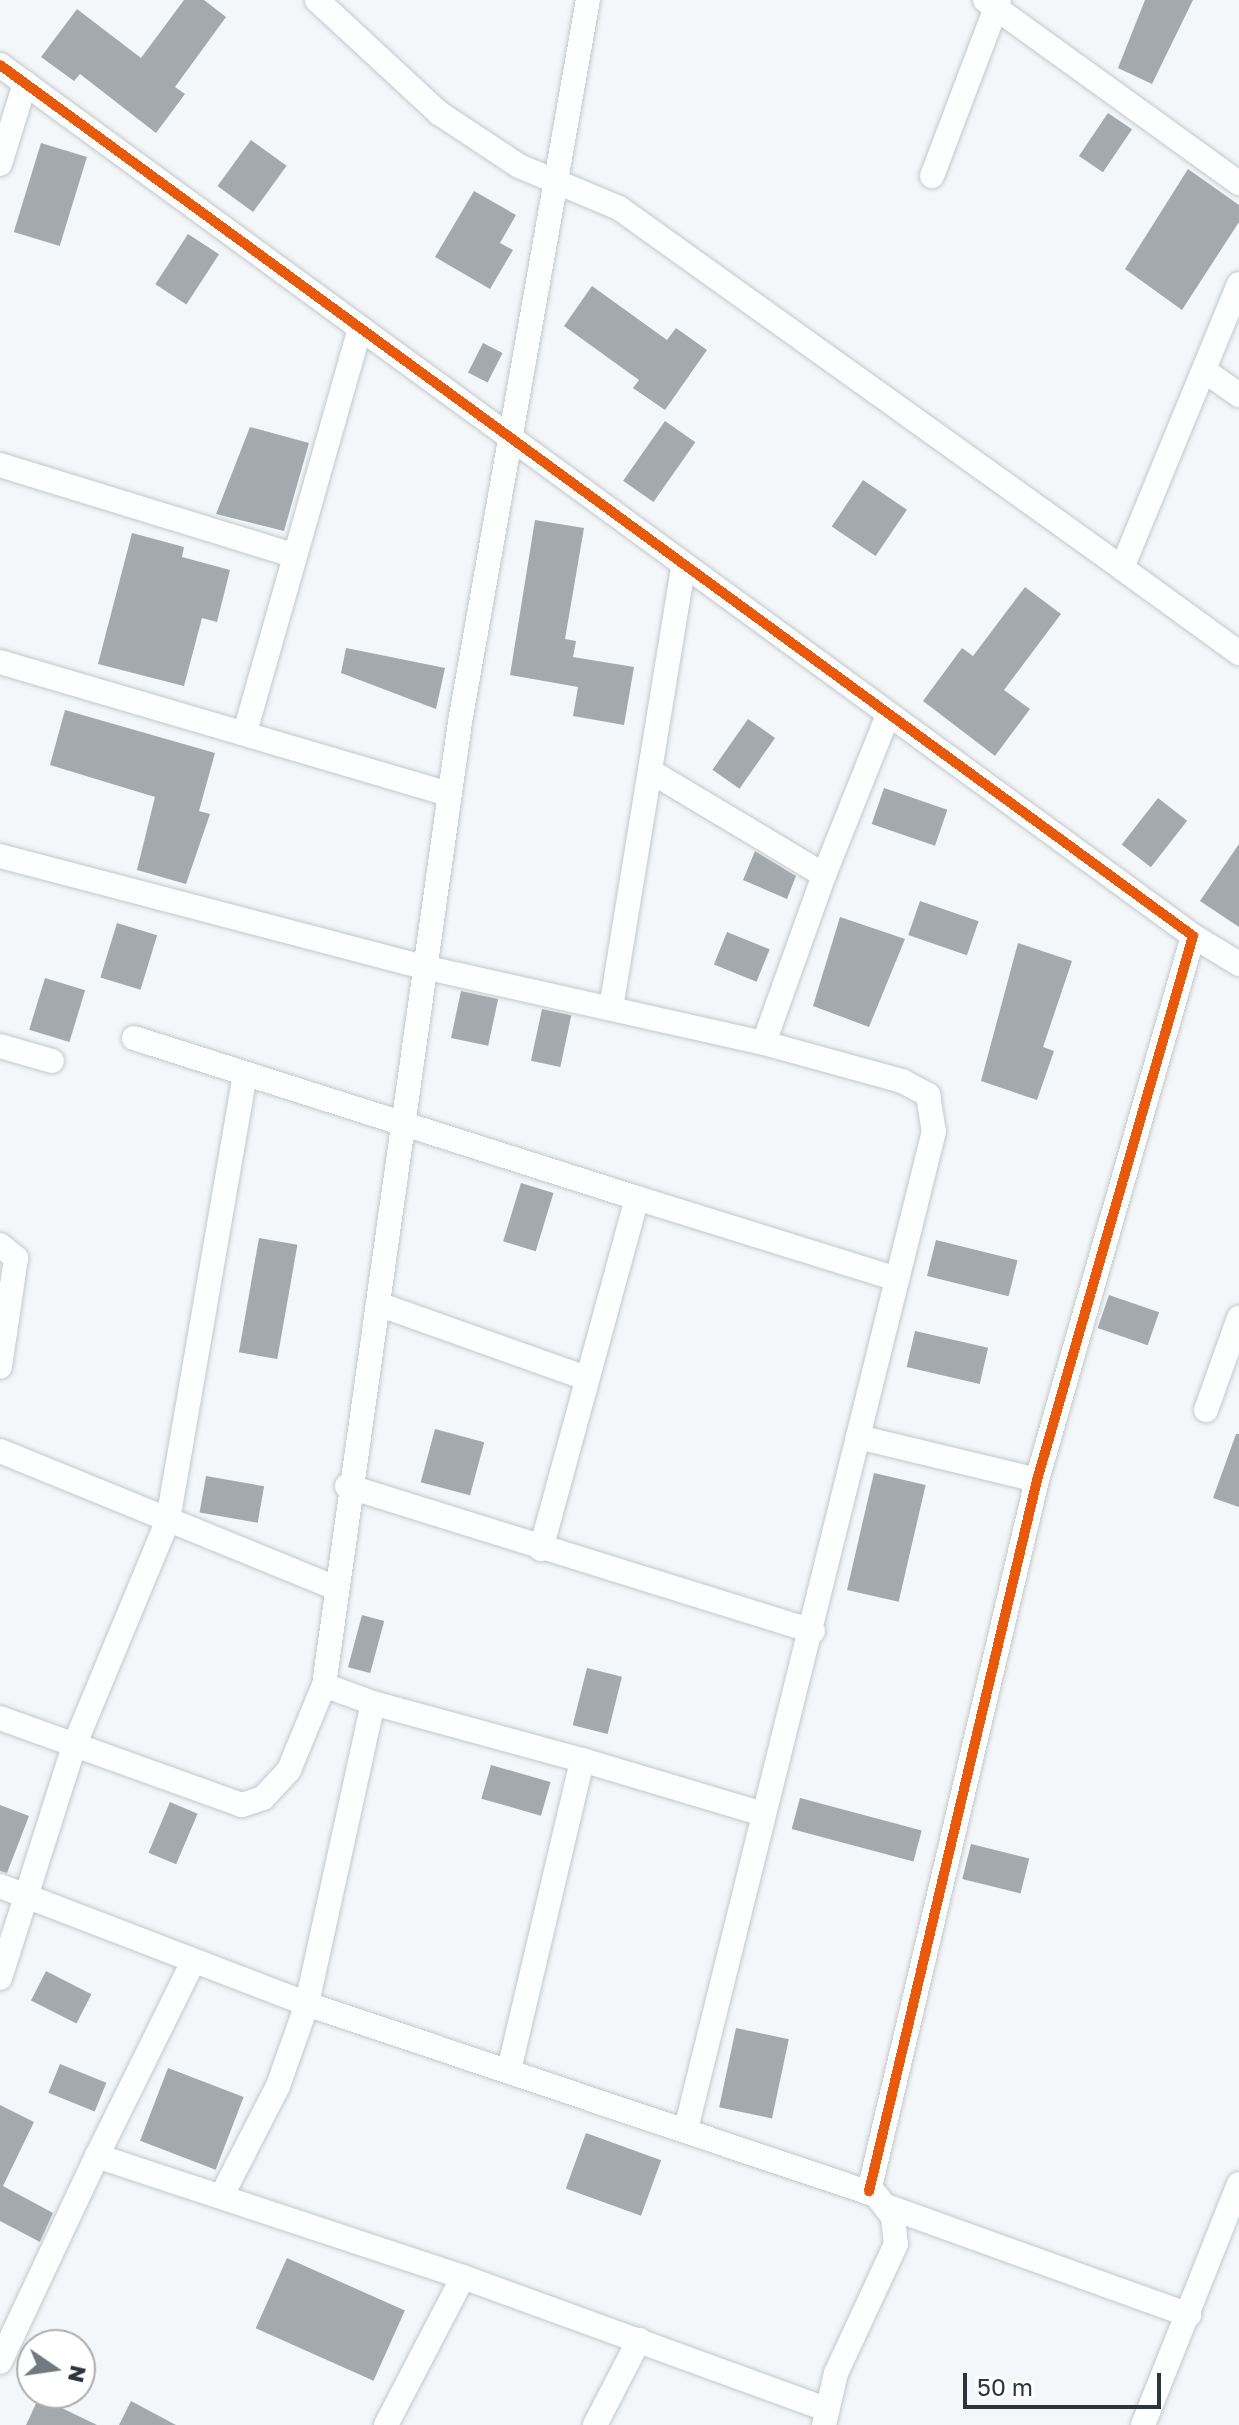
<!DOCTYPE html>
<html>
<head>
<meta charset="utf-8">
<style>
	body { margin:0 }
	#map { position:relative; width:1239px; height:2425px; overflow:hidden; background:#f4f7f9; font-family:"Golos Text",sans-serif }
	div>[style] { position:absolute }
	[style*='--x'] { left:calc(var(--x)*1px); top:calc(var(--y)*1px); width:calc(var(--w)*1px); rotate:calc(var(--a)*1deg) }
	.building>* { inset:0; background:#a4a9ad; transform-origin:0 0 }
	.roads { filter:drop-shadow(0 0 2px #c2c8cd) drop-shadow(0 0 2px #c2c8cd) }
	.minor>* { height:24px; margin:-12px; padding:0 12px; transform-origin:12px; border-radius:12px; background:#fdfefe }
	.cycleway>* { height:10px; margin:-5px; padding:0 5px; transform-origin:5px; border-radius:5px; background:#e8590c }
	span { translate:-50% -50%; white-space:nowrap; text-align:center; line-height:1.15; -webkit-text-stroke:8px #fff; paint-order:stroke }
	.north { position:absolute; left:16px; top:2329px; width:80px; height:80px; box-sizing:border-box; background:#fff; border:2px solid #abaeb1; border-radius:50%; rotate:103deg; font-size:22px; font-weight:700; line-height:32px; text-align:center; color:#2c353d }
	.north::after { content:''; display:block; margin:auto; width:28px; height:36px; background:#72797f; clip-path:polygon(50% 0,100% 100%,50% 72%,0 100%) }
	.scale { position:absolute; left:963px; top:2373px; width:198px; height:36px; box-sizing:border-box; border:4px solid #2c353d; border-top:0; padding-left:10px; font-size:24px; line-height:28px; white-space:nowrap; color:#2c353d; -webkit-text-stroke:6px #fff; paint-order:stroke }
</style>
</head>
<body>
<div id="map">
	<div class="building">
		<i style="clip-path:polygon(184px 0,204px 0,226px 17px,175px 87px,185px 94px,156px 133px,80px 74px,74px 81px,41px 57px,77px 9px,141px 58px)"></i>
		<i style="clip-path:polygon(1145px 0,1193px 0,1152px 84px,1118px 68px)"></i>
		<i style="left:1108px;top:113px;width:29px;height:52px;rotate:34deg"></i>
		<i style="left:251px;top:140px;width:44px;height:57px;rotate:36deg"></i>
		<i style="left:41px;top:143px;width:48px;height:93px;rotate:17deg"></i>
		<i style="clip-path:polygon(1188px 169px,1239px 205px,1239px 222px,1182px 310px,1125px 269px)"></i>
		<i style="clip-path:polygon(474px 191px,516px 215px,500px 243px,513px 250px,490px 289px,435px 257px)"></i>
		<i style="left:188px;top:234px;width:37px;height:60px;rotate:33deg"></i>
		<i style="clip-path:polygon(592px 286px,667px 340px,676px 328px,707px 350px,665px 410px,633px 388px,639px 380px,564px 326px)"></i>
		<i style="left:483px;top:343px;width:22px;height:33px;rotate:27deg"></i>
		<i style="left:665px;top:421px;width:37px;height:73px;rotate:35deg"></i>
		<i style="clip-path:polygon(250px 427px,309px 443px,284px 531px,216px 514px)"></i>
		<i style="left:863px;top:480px;width:53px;height:56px;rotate:34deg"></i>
		<i style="clip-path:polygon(535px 520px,584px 528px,565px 639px,576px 641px,573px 657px,634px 667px,624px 725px,573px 716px,578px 687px,510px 675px)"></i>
		<i style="clip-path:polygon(132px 533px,184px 547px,182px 557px,230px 570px,217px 622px,202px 618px,184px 686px,98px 664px)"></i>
		<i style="clip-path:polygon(1025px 587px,1061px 614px,1004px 690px,1030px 709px,995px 756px,923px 701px,962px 648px,973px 656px)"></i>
		<i style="clip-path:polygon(346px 648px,445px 668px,436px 709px,341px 673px)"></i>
		<i style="clip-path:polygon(65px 710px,215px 753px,199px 811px,210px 814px,186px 884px,137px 870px,155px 797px,50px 765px)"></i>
		<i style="left:748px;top:719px;width:33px;height:62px;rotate:35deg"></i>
		<i style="left:884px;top:788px;width:67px;height:38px;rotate:19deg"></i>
		<i style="left:1158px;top:798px;width:37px;height:59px;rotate:38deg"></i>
		<i style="clip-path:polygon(1239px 844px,1239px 927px,1200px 901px)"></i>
		<i style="clip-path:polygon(755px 851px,796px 876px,787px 899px,743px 880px)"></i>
		<i style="left:920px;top:901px;width:62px;height:36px;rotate:19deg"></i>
		<i style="clip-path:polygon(840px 917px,905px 939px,869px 1027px,813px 1006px)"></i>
		<i style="left:117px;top:923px;width:42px;height:57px;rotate:17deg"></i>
		<i style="left:727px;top:932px;width:46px;height:35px;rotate:22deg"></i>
		<i style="clip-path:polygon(1018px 943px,1072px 961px,1043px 1047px,1054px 1051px,1037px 1100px,981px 1081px)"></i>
		<i style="left:45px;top:978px;width:42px;height:54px;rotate:17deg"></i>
		<i style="left:461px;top:991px;width:38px;height:48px;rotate:12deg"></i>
		<i style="left:542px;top:1009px;width:30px;height:53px;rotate:12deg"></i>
		<i style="left:521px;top:1183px;width:34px;height:61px;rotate:17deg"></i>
		<i style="left:259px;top:1238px;width:39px;height:116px;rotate:10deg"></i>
		<i style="left:936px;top:1240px;width:84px;height:37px;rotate:14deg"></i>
		<i style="left:1109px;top:1295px;width:53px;height:35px;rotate:19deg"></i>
		<i style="left:915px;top:1331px;width:75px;height:37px;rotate:13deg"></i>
		<i style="left:435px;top:1429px;width:51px;height:55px;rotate:15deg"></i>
		<i style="clip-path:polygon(1236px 1434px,1239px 1434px,1239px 1507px,1213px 1498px)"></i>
		<i style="left:874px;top:1473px;width:53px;height:120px;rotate:13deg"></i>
		<i style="left:206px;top:1476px;width:59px;height:37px;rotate:10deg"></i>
		<i style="left:362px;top:1615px;width:23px;height:54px;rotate:15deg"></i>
		<i style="left:587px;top:1668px;width:36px;height:59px;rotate:14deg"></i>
		<i style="left:491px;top:1765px;width:62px;height:35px;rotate:16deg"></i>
		<i style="left:800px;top:1798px;width:126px;height:32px;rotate:15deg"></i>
		<i style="left:170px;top:1802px;width:30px;height:55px;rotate:23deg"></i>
		<i style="clip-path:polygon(0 1805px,29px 1816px,7px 1873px,0 1871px)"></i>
		<i style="left:971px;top:1844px;width:60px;height:36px;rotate:14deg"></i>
		<i style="left:46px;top:1971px;width:51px;height:33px;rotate:27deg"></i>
		<i style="left:736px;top:2028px;width:54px;height:81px;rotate:12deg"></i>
		<i style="left:60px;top:2064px;width:50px;height:31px;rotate:22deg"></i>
		<i style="left:168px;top:2068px;width:81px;height:78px;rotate:21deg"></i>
		<i style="clip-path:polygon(0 2105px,34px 2122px,3px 2186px,53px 2213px,40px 2242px,0 2221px)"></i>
		<i style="left:586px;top:2133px;width:80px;height:59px;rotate:20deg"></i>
		<i style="left:287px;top:2258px;width:129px;height:77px;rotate:24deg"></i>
		<i style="clip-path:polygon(39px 2397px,97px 2425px,26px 2425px)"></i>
		<i style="clip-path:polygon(131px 2401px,176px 2425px,119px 2425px)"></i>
	</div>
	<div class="roads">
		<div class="minor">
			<i style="--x:317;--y:0;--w:166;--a:42.8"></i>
			<i style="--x:439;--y:113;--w:96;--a:33.5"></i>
			<i style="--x:519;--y:166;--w:108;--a:22.8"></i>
			<i style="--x:619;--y:208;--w:619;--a:35.59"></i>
			<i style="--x:1122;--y:568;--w:307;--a:-67.6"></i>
			<i style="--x:985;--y:0;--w:313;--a:35.8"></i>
			<i style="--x:0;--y:65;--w:1477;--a:36.13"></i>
			<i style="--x:1193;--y:936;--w:566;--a:106"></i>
			<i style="--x:1037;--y:1480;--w:731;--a:103.29"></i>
			<i style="--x:0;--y:164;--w:85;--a:-72.8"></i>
			<i style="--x:932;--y:176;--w:188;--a:-69.2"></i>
			<i style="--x:1205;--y:371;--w:42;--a:35.2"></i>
			<i style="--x:0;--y:465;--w:303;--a:17.1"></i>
			<i style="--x:1122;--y:568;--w:145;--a:36"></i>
			<i style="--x:0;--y:662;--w:468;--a:16.4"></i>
			<i style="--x:245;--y:732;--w:420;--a:-74.1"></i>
			<i style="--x:650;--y:771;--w:203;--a:30.9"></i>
			<i style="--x:824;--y:875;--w:178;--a:109.7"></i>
			<i style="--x:0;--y:856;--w:442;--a:14.7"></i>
			<i style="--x:428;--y:968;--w:344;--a:12.6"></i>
			<i style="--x:764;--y:1043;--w:143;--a:15.4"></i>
			<i style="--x:902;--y:1081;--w:30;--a:28"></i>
			<i style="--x:928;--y:1095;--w:36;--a:81"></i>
			<i style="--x:934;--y:1131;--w:1028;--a:103.96"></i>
			<i style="--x:824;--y:875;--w:172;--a:-68.2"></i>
			<i style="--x:1193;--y:936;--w:54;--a:31.3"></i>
			<i style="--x:611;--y:1008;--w:448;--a:-80.7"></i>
			<i style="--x:134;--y:1038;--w:528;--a:17.65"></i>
			<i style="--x:0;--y:1046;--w:54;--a:16.1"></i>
			<i style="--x:0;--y:1245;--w:21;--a:39"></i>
			<i style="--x:16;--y:1258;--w:110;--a:98.4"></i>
			<i style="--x:378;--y:1304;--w:221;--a:19.6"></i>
			<i style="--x:1206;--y:1410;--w:98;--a:-70.3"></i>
			<i style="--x:858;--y:1437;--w:184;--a:13.5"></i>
			<i style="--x:0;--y:1451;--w:361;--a:22.2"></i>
			<i style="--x:347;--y:1486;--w:488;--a:17.3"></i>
			<i style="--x:541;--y:1549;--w:364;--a:-74.7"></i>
			<i style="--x:637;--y:1198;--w:272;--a:17.3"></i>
			<i style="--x:324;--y:1685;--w:52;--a:20.2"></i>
			<i style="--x:373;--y:1703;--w:308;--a:102.4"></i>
			<i style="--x:307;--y:2004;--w:600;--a:18.56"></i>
			<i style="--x:876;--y:2195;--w:28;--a:52"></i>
			<i style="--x:893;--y:2217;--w:27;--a:84"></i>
			<i style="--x:896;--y:2244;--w:142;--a:114.9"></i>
			<i style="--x:836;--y:2373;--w:53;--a:103"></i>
			<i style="--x:373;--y:1703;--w:217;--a:15.3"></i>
			<i style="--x:0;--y:1718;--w:257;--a:19.8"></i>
			<i style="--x:242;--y:1805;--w:22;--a:-18"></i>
			<i style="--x:263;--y:1798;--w:38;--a:-47"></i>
			<i style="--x:289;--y:1770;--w:92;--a:-67.6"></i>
			<i style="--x:324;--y:1685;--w:973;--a:-81.96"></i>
			<i style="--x:460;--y:722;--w:733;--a:-79.95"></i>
			<i style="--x:0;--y:1886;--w:329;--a:21"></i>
			<i style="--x:307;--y:2004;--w:87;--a:109.5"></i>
			<i style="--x:278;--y:2086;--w:123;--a:117.2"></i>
			<i style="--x:0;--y:1978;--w:244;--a:-72.3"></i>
			<i style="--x:74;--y:1746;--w:245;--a:-67.4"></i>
			<i style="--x:168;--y:1520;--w:451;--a:-80.2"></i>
			<i style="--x:509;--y:2070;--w:318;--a:-76.7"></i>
			<i style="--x:582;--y:1760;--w:189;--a:16.6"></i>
			<i style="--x:97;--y:2156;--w:216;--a:-63.7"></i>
			<i style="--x:889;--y:2207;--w:319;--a:19.8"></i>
			<i style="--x:0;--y:2362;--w:228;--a:-64.8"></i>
			<i style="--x:97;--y:2156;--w:385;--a:18.3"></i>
			<i style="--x:463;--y:2277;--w:383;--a:20"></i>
			<i style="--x:386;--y:2425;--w:167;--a:-62.5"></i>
			<i style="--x:595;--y:2425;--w:96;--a:-62.6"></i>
			<i style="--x:1143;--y:2425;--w:259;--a:-68.3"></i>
		</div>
	</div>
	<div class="cycleway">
		<i style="--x:0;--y:65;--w:1477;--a:36.13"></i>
		<i style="--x:1193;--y:936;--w:566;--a:106"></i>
		<i style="--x:1037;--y:1480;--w:731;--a:103.29"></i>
	</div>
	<div class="north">N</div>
	<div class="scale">50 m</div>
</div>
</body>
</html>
